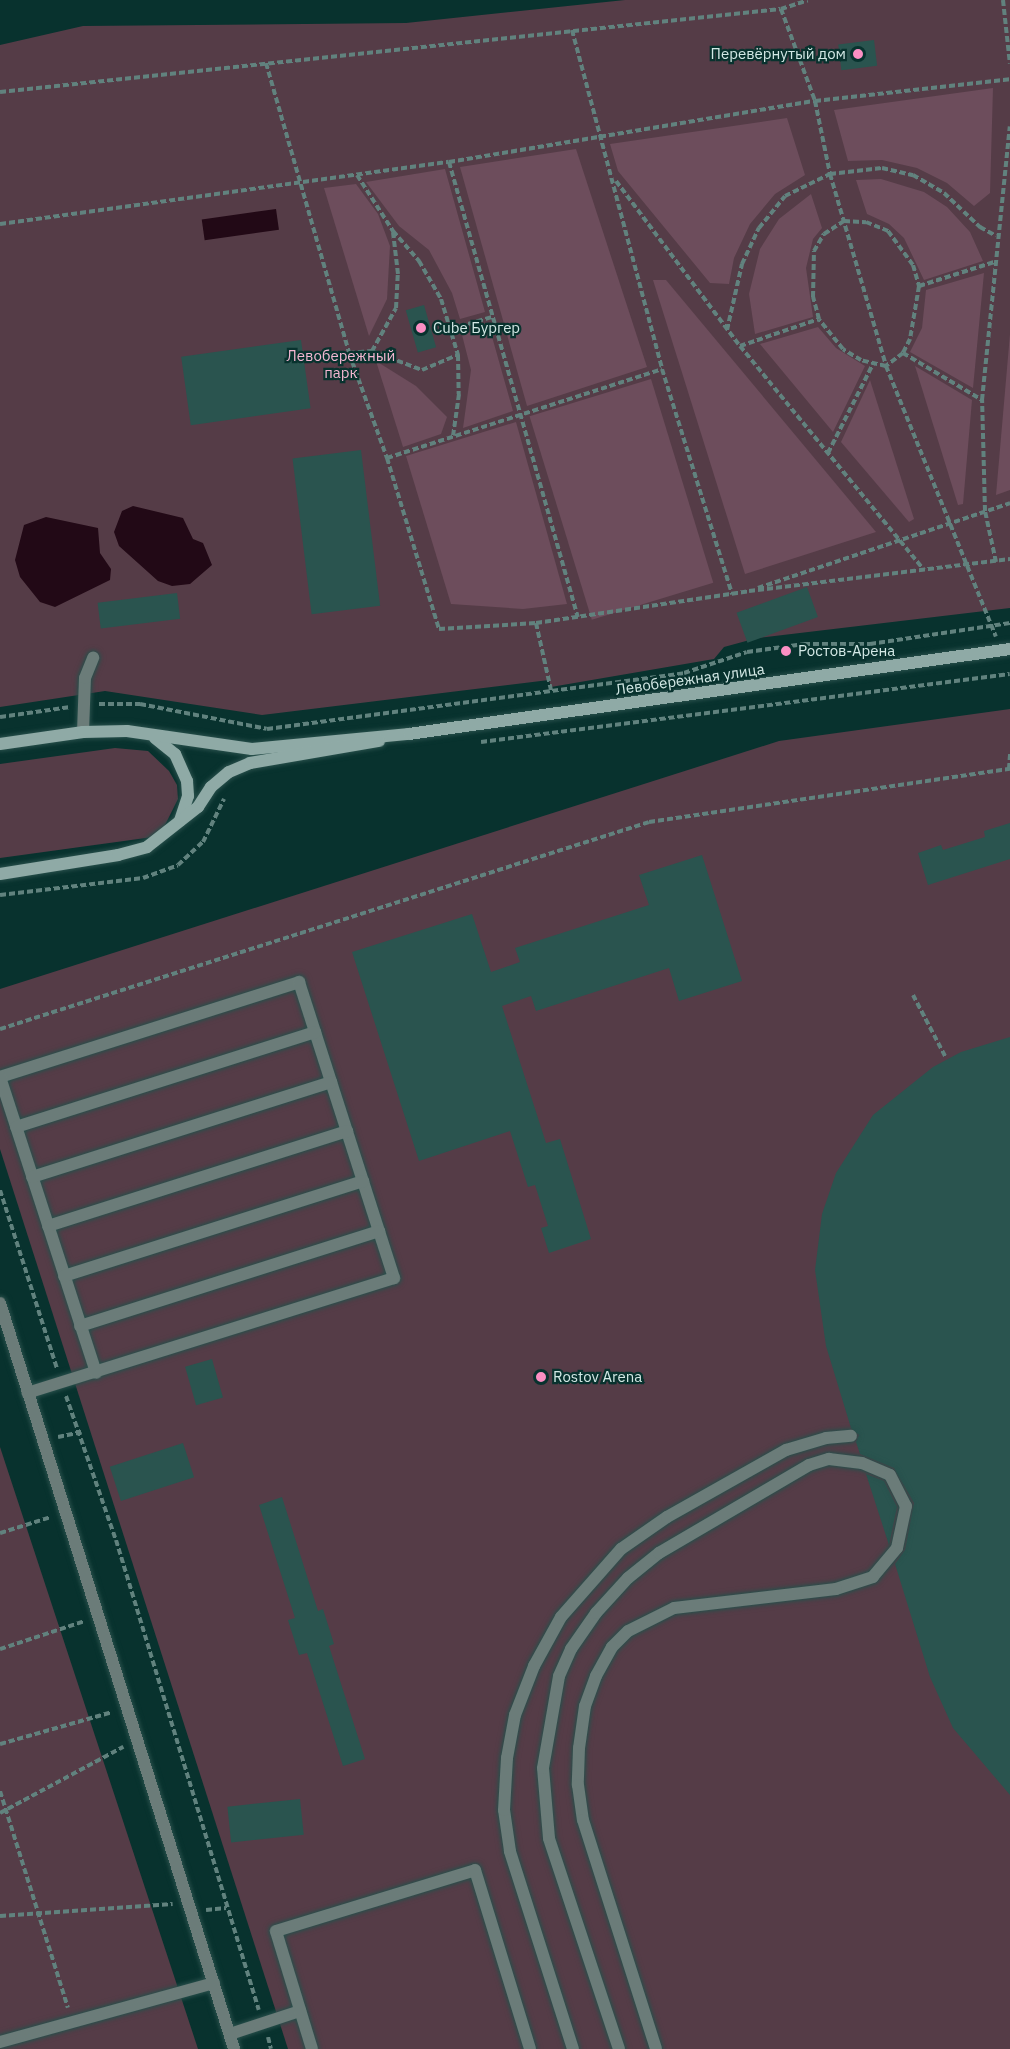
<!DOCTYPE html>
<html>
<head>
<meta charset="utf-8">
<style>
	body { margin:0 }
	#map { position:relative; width:1010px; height:2049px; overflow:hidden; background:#08322e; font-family:"IBM Plex Sans",sans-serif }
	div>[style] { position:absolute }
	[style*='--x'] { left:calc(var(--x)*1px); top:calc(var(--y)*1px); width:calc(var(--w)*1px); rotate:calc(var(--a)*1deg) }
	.green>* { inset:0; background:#553c47 }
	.forest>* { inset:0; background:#6d4d5c; transform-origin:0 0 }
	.water>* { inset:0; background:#220916; transform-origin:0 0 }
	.building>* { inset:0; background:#2a544f; transform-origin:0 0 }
	.path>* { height:4px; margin-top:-2px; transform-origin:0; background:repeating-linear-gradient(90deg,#61827e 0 6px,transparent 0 9px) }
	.roads { filter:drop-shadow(0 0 2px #284f4b) drop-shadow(0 0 2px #284f4b) }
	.service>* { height:12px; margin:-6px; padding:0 6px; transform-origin:6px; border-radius:6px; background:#6b7c79 }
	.minor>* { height:12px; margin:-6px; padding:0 6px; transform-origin:6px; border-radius:6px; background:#6b7c79 }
	.secondary>* { height:12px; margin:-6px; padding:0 6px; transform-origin:6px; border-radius:6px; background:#8faaa6 }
	.dots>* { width:16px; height:16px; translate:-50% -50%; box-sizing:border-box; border:3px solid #08322e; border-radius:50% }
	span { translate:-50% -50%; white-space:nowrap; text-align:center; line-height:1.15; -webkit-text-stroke:4.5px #08322e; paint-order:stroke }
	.poi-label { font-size:15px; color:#d3e8e5 }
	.right { translate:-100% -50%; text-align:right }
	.left { translate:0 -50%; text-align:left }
	.park-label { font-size:15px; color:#f3b6d1 }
	.street-label { font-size:15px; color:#d3e8e5 }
</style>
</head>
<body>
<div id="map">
	<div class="green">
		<i style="clip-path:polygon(625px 0,1010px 0,1010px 608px,757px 638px,724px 647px,714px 659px,551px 687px,549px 680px,262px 715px,105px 691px,0 707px,0 45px,83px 26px,406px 23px)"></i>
		<i style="clip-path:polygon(1010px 709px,1010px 2049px,288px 2049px,0 1149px,0 989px,779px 741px)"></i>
		<i style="clip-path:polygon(115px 748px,148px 751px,169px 771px,177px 785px,178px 799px,164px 827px,153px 837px,0 858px,0 764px)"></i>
		<i style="clip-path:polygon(0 1447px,198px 2049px,0 2049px)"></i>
	</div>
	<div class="forest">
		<i style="clip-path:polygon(993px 88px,990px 193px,974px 206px,947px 183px,917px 168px,882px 160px,848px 161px,834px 110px)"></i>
		<i style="clip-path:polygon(787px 118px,805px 175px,775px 194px,750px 224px,734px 258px,729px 284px,710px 283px,618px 171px,610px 144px)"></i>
		<i style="clip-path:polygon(576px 149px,647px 367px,527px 406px,460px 167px)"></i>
		<i style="clip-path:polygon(445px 169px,485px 312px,460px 319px,452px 293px,429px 250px,399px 226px,366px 182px)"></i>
		<i style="clip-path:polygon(881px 179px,924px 192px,947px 207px,970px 232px,983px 261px,924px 280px,904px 238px,889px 224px,867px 214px,856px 180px)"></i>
		<i style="clip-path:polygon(356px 184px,378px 214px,390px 246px,387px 299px,369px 336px,324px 188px)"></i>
		<i style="clip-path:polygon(811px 194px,822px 228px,813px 239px,806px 268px,813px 317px,755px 334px,749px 294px,760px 249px,779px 219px)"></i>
		<i style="clip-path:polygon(984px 273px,973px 388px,910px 352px,922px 328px,926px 290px)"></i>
		<i style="clip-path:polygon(653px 280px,666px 280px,876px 532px,745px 574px)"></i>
		<i style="clip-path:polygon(489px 326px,513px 411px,463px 428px,471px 370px,462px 335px)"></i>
		<i style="clip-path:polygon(818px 327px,836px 348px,865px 366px,833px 432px,760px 344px)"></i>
		<i style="clip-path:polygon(1010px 334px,1010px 490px,996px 495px)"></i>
		<i style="clip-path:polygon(376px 361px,416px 386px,447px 417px,441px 434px,403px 447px)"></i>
		<i style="clip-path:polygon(915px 366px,972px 400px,963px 504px,958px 505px)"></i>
		<i style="left:651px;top:379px;width:213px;height:127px;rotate:73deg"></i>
		<i style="clip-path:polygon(870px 380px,914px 519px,909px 522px,841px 442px)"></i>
		<i style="clip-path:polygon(516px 422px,567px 604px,523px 609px,451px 604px,406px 456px)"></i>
	</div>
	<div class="water">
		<i style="left:276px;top:209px;width:21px;height:75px;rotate:82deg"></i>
		<i style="clip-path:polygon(133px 506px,183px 518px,193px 539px,203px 543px,212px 565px,190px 584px,172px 586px,158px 581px,119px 546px,114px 532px,122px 511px)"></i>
		<i style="clip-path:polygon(46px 517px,98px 528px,100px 553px,111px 569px,110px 580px,55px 607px,40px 602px,20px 577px,15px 560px,24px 525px)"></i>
	</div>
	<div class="building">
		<i style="left:874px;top:40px;width:26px;height:36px;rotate:83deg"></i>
		<i style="left:424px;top:305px;width:44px;height:19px;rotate:74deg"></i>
		<i style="left:301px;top:340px;width:69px;height:121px;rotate:82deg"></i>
		<i style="left:361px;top:450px;width:157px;height:69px;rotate:83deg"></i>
		<i style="left:807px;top:587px;width:32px;height:75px;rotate:70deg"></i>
		<i style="left:177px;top:593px;width:26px;height:80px;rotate:83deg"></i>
		<i style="clip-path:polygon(1010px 823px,1010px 859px,928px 885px,918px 853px,941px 845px,943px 850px,985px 837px,984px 831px)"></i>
		<i style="clip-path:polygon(702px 855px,742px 981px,679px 1001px,669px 968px,536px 1011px,531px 996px,502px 1006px,546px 1143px,560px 1139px,591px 1239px,549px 1253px,541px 1228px,548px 1226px,535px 1185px,528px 1187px,510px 1131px,419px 1161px,352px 952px,472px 914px,491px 972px,520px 962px,515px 948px,649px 905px,639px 875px)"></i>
		<i style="clip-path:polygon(1010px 1037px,1010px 1795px,953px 1728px,930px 1677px,895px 1564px,905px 1550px,914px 1503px,894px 1468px,860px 1454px,856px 1442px,859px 1435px,851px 1428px,826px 1346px,815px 1270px,822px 1214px,836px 1173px,873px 1115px,933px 1067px,961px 1052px)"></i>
		<i style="left:212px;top:1359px;width:40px;height:28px;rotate:74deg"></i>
		<i style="left:183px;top:1443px;width:36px;height:77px;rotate:72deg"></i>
		<i style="clip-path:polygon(866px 1474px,884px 1481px,897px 1507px,889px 1545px)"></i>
		<i style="clip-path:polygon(282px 1497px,318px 1611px,323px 1609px,334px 1644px,329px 1646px,365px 1759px,343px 1766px,307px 1653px,299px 1655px,288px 1620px,295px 1618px,259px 1505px)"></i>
		<i style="left:300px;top:1799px;width:36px;height:73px;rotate:84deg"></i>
	</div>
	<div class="path">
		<i style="--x:1003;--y:0;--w:64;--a:83.8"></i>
		<i style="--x:781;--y:9;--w:98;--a:69.7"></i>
		<i style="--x:815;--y:101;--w:75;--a:78.4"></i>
		<i style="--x:830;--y:174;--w:200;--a:73.7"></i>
		<i style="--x:886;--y:366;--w:292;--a:67.9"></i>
		<i style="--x:572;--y:30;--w:351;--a:75.1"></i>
		<i style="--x:662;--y:369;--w:236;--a:72.7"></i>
		<i style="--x:266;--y:63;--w:302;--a:74"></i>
		<i style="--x:349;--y:353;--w:112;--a:70.1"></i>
		<i style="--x:387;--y:458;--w:179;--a:73.1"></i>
		<i style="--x:439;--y:629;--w:97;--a:-3.5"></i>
		<i style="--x:536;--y:623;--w:215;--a:-8.5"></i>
		<i style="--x:749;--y:591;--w:263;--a:-7"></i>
		<i style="--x:0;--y:92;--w:785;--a:-6.07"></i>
		<i style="--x:781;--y:9;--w:28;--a:-18"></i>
		<i style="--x:449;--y:162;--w:473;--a:74.2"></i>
		<i style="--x:357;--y:175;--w:67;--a:57.3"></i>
		<i style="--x:393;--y:231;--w:40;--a:49"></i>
		<i style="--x:419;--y:261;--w:44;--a:59.9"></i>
		<i style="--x:441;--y:299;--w:59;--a:73.1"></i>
		<i style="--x:458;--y:355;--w:39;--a:89"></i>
		<i style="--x:459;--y:394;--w:42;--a:98.1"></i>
		<i style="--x:616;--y:181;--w:206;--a:53.1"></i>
		<i style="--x:740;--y:346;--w:290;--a:50.6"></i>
		<i style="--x:844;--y:221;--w:22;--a:3"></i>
		<i style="--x:866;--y:222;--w:24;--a:22"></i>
		<i style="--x:888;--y:231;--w:42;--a:53.7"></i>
		<i style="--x:913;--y:265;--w:22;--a:74"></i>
		<i style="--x:919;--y:286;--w:54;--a:99.6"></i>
		<i style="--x:910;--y:339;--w:16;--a:117"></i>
		<i style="--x:903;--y:353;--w:21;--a:143"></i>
		<i style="--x:886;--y:366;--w:26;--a:-167"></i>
		<i style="--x:861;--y:360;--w:21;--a:-149"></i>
		<i style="--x:843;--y:349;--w:38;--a:-129"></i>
		<i style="--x:819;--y:319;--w:23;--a:-105"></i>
		<i style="--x:813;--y:297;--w:46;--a:-88.8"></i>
		<i style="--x:814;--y:251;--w:20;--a:-60"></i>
		<i style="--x:824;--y:234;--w:24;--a:-33"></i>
		<i style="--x:0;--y:224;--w:453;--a:-7.9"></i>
		<i style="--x:449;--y:162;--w:371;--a:-9.5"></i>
		<i style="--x:815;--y:101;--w:196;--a:-6.4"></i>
		<i style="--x:919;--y:286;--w:79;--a:-17.7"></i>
		<i style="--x:451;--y:329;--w:43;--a:-16.3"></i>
		<i style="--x:727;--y:330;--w:68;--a:-77.2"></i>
		<i style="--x:742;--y:264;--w:40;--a:-65"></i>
		<i style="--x:759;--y:228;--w:41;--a:-50.9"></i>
		<i style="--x:785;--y:196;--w:50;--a:-26.1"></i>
		<i style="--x:830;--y:174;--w:52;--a:-6.6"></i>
		<i style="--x:882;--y:168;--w:32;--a:13"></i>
		<i style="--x:913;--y:175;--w:36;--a:30"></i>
		<i style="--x:944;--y:193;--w:50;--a:43.4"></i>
		<i style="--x:980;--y:227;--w:18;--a:29"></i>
		<i style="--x:740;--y:346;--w:83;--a:-18.9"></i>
		<i style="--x:372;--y:351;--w:49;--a:-60.8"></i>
		<i style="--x:396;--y:308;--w:34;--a:-87"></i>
		<i style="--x:398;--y:274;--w:42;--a:-96.8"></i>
		<i style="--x:349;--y:353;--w:23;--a:-5"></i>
		<i style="--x:372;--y:351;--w:53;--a:20.8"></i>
		<i style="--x:422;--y:370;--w:39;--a:-23"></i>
		<i style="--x:903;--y:353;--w:92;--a:30.7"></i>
		<i style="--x:828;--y:453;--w:100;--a:-63.2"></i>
		<i style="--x:387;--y:458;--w:289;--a:-17.9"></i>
		<i style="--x:996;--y:562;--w:52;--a:-102.2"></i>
		<i style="--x:985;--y:511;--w:111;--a:-91.5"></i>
		<i style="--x:982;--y:400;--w:275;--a:-84.2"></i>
		<i style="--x:758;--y:588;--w:266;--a:-18.6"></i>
		<i style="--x:536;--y:623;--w:69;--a:77.4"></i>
		<i style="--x:99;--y:704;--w:41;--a:0"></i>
		<i style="--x:140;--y:704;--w:129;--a:11.1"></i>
		<i style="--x:267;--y:729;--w:421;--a:-7.6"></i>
		<i style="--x:684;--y:673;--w:66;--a:-18.4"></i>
		<i style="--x:747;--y:652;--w:58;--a:-8"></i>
		<i style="--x:804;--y:644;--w:66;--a:0"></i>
		<i style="--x:870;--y:644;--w:142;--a:-8.5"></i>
		<i style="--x:0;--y:717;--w:71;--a:-8.1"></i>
		<i style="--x:481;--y:742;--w:533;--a:-7.32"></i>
		<i style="--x:1009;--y:769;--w:15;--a:-86"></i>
		<i style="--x:0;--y:895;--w:144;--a:-6.8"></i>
		<i style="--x:143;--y:878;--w:37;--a:-20"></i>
		<i style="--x:178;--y:865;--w:34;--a:-43"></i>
		<i style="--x:203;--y:842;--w:48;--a:-64"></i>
		<i style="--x:913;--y:995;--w:69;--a:62.3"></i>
		<i style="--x:0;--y:1029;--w:681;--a:-17.69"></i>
		<i style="--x:649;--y:822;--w:365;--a:-8.4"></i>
		<i style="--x:0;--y:1190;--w:188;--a:72.3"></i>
		<i style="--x:66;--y:1396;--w:152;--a:70.9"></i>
		<i style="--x:116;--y:1540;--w:491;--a:73.1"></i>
		<i style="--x:58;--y:1437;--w:24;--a:-12"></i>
		<i style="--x:0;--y:1533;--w:53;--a:-17.4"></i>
		<i style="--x:0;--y:1649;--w:89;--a:-18.2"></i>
		<i style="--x:0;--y:1744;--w:116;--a:-15.9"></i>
		<i style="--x:0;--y:1791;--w:227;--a:72.6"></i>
		<i style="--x:0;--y:1813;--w:140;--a:-28.2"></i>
		<i style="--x:206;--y:1910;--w:20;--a:-6"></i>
		<i style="--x:0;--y:1916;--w:173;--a:-4"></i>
		<i style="--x:268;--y:2037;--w:12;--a:76"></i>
	</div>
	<div class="roads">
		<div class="service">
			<i style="--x:83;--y:732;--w:54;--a:-87.9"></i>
			<i style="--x:85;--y:678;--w:22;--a:-68"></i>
			<i style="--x:0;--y:1077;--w:314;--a:-17.6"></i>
			<i style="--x:299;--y:982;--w:311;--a:72.2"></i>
			<i style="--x:394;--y:1278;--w:384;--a:162.6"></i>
			<i style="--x:0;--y:1077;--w:311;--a:72"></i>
			<i style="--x:16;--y:1127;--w:314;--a:-17.6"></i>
			<i style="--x:32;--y:1177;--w:314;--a:-17.6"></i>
			<i style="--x:48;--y:1226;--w:314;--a:-17.6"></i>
			<i style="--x:64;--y:1276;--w:314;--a:-17.6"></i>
			<i style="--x:80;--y:1326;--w:314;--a:-17.6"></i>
			<i style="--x:230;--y:2034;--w:74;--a:-18.2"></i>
			<i style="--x:0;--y:2042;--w:222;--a:-15.4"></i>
			<i style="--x:312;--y:2049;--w:123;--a:-107"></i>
			<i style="--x:276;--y:1931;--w:208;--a:-17"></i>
			<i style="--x:475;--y:1870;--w:187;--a:72.9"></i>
			<i style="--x:573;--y:2049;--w:208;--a:-107.7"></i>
			<i style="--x:510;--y:1851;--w:41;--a:-98.3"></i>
			<i style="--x:504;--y:1810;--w:52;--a:-86.7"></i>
			<i style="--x:507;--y:1758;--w:44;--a:-79.5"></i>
			<i style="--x:515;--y:1715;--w:53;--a:-68.8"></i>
			<i style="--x:534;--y:1666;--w:56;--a:-61.1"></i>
			<i style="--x:561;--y:1617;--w:91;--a:-48.6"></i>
			<i style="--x:621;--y:1549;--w:56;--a:-34.8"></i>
			<i style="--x:667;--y:1517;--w:137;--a:-29.4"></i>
			<i style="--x:786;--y:1450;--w:42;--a:-16.7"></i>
			<i style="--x:826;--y:1438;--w:25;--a:-5"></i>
			<i style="--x:619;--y:2049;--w:222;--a:-108.4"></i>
			<i style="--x:549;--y:1838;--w:70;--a:-94.9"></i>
			<i style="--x:543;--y:1768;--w:93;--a:-80.1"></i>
			<i style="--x:559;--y:1676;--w:30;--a:-66"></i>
			<i style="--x:571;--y:1649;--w:44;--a:-55.2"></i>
			<i style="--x:596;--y:1613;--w:47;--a:-47.6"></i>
			<i style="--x:628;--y:1578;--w:40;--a:-39"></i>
			<i style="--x:659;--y:1553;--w:174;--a:-30.4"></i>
			<i style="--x:809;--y:1465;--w:21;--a:-17"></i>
			<i style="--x:829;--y:1459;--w:33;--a:7"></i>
			<i style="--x:862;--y:1463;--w:30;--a:23"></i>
			<i style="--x:890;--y:1475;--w:35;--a:63"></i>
			<i style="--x:906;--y:1506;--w:43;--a:102.1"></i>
			<i style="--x:897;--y:1548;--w:38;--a:130"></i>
			<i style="--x:873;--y:1577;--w:39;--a:162"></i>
			<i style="--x:836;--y:1589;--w:163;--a:173.3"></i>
			<i style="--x:674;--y:1608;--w:51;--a:153.4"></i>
			<i style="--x:628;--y:1631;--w:23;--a:135"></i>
			<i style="--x:612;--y:1647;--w:33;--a:119"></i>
			<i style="--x:596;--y:1676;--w:32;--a:110"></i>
			<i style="--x:585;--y:1706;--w:42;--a:98.1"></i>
			<i style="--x:579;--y:1748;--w:37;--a:92"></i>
			<i style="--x:578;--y:1785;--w:35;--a:82"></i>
			<i style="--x:583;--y:1820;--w:240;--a:72.3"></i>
		</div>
		<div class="minor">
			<i style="--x:0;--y:1303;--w:782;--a:72.58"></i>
		</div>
		<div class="secondary">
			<i style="--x:155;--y:738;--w:26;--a:39"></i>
			<i style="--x:175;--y:754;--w:30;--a:66"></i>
			<i style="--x:187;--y:781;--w:15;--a:86"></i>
			<i style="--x:188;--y:796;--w:26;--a:108"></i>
			<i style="--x:0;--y:744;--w:84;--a:-8.2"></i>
			<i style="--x:83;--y:732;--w:44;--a:-1.3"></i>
			<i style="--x:127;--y:731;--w:126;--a:8.2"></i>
			<i style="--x:252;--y:749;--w:158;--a:-5.5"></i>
			<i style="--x:409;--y:734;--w:607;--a:-8.05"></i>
			<i style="--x:0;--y:874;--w:120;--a:-9.1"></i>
			<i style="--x:118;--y:855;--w:30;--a:-15"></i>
			<i style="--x:147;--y:847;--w:65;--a:-38.1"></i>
			<i style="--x:198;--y:807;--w:24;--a:-57"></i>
			<i style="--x:211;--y:787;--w:23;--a:-40"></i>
			<i style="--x:229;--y:772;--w:23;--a:-23"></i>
			<i style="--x:250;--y:763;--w:131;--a:-9.7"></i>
		</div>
	</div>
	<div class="dots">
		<i style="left:858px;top:54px;background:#fb8fc3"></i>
		<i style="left:421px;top:328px;background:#fb8fc3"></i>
		<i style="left:786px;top:651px;background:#fb8fc3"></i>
		<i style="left:541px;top:1377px;background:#fb8fc3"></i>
	</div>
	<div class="poi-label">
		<span class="right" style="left:846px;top:54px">Перевёрнутый дом</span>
		<span class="left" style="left:433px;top:328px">Cube Бургер</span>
		<span class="left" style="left:798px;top:651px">Ростов-Арена</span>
		<span class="left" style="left:553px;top:1377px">Rostov Arena</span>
	</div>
	<div class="park-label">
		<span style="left:341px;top:364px">Левобережный<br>парк</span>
	</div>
	<div class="street-label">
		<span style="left:690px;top:679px;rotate:-8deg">Левобережная улица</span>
	</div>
</div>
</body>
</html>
